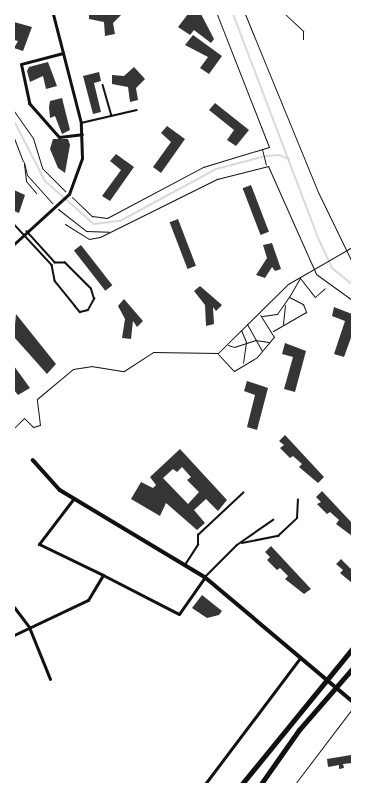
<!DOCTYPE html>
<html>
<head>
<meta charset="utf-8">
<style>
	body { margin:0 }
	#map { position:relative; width:366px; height:798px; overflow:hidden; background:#fff; font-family:Barlow,sans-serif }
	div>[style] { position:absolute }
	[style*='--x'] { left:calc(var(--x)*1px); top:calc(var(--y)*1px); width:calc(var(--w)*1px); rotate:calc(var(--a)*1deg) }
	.stream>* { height:2px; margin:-1px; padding:0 1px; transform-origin:1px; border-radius:1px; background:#d9d9d9 }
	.building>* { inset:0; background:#353535; transform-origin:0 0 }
	.path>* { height:1px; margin:-0.5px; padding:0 0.5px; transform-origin:0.5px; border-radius:0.5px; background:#111 }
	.service>* { height:1.5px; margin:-0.75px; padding:0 0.75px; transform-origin:0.75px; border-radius:0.75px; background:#111 }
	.minor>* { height:3px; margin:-1.5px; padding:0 1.5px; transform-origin:1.5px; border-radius:1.5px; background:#111 }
	.tertiary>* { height:3.5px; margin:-1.75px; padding:0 1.75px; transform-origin:1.75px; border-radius:1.75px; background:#111 }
	.trunk>* { height:4.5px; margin:-2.25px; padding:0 2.25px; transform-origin:2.25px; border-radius:2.25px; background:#111 }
	span { translate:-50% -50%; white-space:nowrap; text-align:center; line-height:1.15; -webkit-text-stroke:4px #fff; paint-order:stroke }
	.frame { position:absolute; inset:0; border:15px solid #fff; pointer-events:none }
</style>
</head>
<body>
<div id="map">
	<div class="stream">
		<i style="--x:233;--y:14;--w:242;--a:69.2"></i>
		<i style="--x:319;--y:240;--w:31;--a:65"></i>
		<i style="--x:332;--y:268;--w:26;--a:39"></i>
		<i style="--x:14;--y:121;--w:68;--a:62.7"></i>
		<i style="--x:45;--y:181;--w:65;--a:41.3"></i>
		<i style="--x:94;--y:224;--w:26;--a:-7"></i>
		<i style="--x:120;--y:221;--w:109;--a:-28.4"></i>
		<i style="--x:216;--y:169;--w:52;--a:-14.6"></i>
		<i style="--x:266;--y:156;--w:13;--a:-4"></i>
		<i style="--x:279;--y:155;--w:11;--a:22"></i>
	</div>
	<div class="building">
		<i style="clip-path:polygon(89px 14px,122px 14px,113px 23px,115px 34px,105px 36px,104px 22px,89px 19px)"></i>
		<i style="clip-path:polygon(188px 14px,201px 14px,214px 39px,211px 43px,194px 30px,190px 35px,178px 27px)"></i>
		<i style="clip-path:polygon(14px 22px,32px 27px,23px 51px,14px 48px,18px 41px,14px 40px)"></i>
		<i style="clip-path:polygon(193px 35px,222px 56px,209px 74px,200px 68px,208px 57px,185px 45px)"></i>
		<i style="clip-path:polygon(48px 62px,57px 86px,46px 89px,43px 76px,30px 82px,27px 71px,29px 67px)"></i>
		<i style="clip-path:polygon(134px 67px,145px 79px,136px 88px,138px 100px,130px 102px,128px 87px,112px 84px,112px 75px,124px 76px)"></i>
		<i style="clip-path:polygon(99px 72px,101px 81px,94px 83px,101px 112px,93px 114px,83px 76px)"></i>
		<i style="clip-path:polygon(62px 98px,70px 130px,62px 134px,55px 116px,50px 118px,49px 107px,50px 101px)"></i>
		<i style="clip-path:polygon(215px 103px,249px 130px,236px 146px,227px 140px,234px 130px,209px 110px)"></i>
		<i style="clip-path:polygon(167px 126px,185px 139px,161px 173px,153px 167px,171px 142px,161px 133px)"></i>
		<i style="clip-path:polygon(53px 139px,68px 139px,70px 145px,65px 173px,58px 168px,50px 149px)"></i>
		<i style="clip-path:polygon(116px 154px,134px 167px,110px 201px,102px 196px,121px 170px,110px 161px)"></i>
		<i style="left:251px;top:185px;width:50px;height:9px;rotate:69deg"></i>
		<i style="clip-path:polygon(14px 190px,25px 195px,19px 213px,14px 211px)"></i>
		<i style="left:178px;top:219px;width:50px;height:9px;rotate:69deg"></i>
		<i style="clip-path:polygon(272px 243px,281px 269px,275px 271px,272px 267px,265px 278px,256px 275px,267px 258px,263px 245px)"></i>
		<i style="left:81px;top:245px;width:51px;height:9px;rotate:52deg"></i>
		<i style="clip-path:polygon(200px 286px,222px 305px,216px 311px,213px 307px,214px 324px,206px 326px,205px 305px,194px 291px)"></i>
		<i style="clip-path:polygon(124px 299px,143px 321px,137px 327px,133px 321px,131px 339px,122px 338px,125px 319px,118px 306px)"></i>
		<i style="clip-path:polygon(334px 307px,352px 314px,352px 335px,344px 357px,334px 354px,345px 321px,332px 316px)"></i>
		<i style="clip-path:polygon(16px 314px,56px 364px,47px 374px,14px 337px)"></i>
		<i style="clip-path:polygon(285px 343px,306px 351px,295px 392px,284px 389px,293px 357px,282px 354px)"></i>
		<i style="clip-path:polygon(14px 366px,30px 388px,18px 395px,14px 390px)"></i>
		<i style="clip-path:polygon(247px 381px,268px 388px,257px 430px,247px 427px,255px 395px,244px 391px)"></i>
		<i style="clip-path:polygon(285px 435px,324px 477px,318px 483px,299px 467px,302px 464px,293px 456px,290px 458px,280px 448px,284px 445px,279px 441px)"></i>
		<i style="clip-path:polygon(evenodd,180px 449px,227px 500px,218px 511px,206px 499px,194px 510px,205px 523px,197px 530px,166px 503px,160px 516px,131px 499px,141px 482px,153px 488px,156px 485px,150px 477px,180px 449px,182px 467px,191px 477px,187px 480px,199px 492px,188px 504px,163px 478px,173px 469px,177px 472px,182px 467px)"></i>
		<i style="clip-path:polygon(322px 491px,352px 523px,352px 536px,336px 524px,339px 520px,330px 512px,327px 514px,317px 504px,321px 502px,316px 497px)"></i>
		<i style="clip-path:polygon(271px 546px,311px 589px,304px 594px,285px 579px,288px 576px,280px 568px,277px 570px,267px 560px,270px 557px,265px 552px)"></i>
		<i style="clip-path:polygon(341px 559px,352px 570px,352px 583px,340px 573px,343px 570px,336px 564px)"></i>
		<i style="clip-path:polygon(202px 595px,222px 611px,219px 615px,207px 618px,192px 608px)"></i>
		<i style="clip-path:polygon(351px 755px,352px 763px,343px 764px,344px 768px,339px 769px,339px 765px,328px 767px,327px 759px)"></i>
	</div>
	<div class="path">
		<i style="--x:245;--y:14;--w:192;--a:67.7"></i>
		<i style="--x:318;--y:192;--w:78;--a:64.1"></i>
		<i style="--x:285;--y:14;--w:25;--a:43"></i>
		<i style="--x:303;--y:31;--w:8;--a:90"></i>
		<i style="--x:14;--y:111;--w:33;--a:55"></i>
		<i style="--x:33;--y:138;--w:31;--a:73"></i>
		<i style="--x:42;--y:168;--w:33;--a:45"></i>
		<i style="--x:14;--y:138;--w:25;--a:69"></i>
		<i style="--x:262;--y:149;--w:16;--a:76"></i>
		<i style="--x:24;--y:162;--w:13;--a:77"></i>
		<i style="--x:27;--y:175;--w:38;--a:48"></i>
		<i style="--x:24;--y:164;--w:17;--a:83"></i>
		<i style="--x:26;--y:181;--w:16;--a:50"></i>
		<i style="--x:72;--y:197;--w:28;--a:44"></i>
		<i style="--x:92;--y:216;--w:15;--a:8"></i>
		<i style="--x:107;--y:218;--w:109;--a:-28"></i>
		<i style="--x:203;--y:167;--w:69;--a:-16.9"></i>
		<i style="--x:269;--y:147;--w:143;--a:-111.4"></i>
		<i style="--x:58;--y:209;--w:36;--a:38"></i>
		<i style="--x:86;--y:231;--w:23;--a:2"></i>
		<i style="--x:65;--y:224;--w:28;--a:32"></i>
		<i style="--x:89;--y:239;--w:11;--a:-10"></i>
		<i style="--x:100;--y:237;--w:131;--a:-26.4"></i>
		<i style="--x:217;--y:179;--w:53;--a:-14.3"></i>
		<i style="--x:268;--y:166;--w:118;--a:66"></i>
		<i style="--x:316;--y:274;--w:44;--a:35.8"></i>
		<i style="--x:289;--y:297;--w:22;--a:-60"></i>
		<i style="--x:300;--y:278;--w:24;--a:52"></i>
		<i style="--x:315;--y:297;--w:13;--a:-42"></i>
		<i style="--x:262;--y:316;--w:15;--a:-8"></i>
		<i style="--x:277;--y:314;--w:21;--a:-55"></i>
		<i style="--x:289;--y:297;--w:16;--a:27"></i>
		<i style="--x:303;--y:304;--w:9;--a:69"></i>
		<i style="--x:306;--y:312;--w:38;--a:150"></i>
		<i style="--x:247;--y:324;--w:31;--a:61"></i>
		<i style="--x:283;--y:324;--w:19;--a:-84"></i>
		<i style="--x:241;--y:330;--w:13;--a:67"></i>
		<i style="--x:246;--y:342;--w:21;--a:98"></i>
		<i style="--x:228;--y:345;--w:6;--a:18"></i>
		<i style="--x:234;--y:347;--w:22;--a:-18"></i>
		<i style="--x:255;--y:340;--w:14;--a:8"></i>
		<i style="--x:218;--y:354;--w:23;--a:47"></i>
		<i style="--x:234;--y:371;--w:27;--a:-31"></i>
		<i style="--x:257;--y:357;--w:26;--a:-50"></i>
		<i style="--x:274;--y:337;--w:26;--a:-122"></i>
		<i style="--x:14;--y:428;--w:14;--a:-45"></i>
		<i style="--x:24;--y:418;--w:13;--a:45"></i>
		<i style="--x:33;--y:427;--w:7;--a:-16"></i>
		<i style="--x:40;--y:425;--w:26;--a:-97"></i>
		<i style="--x:37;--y:399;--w:47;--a:-39.8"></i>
		<i style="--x:73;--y:369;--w:18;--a:-9"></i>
		<i style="--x:91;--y:366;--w:33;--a:9"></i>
		<i style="--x:124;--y:371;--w:35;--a:-33"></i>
		<i style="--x:153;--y:352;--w:65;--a:0.9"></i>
		<i style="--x:218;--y:353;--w:98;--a:-44.6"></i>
		<i style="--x:288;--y:284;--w:74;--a:-30"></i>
		<i style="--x:295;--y:784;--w:94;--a:-52.8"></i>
	</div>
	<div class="service">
		<i style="--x:103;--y:85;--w:32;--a:74"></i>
		<i style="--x:81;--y:123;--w:57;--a:-13.1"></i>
		<i style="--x:14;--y:224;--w:56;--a:47.2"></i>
		<i style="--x:52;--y:265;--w:16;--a:79"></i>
		<i style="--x:55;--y:281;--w:32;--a:51"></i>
		<i style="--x:75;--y:306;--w:8;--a:50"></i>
		<i style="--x:80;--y:312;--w:8;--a:-14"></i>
		<i style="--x:88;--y:310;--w:13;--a:-61"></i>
		<i style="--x:94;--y:299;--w:10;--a:-107"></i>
		<i style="--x:91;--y:289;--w:37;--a:-135"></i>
		<i style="--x:65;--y:263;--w:10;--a:180"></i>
		<i style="--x:55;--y:263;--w:42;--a:-132.1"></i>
		<i style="--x:242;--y:543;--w:37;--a:-11"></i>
		<i style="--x:278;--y:536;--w:26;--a:-43"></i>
		<i style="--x:297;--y:518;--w:18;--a:-87"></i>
		<i style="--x:185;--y:565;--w:24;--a:-57"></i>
		<i style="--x:198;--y:545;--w:10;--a:-90"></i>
		<i style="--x:198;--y:535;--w:62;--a:-43"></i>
		<i style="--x:205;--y:577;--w:45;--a:-45"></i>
		<i style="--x:237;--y:545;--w:44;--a:-34.8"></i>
	</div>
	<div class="minor">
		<i style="--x:63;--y:53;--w:43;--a:165.3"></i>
		<i style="--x:21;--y:64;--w:40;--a:78"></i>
		<i style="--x:29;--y:103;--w:45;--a:48.6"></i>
		<i style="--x:59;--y:137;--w:23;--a:-7"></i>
		<i style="--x:14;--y:244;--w:74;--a:-42.3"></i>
		<i style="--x:69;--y:194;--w:38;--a:-70"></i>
		<i style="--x:82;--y:158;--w:35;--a:-92"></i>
		<i style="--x:81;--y:123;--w:113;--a:-104.4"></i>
		<i style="--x:74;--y:498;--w:58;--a:127.3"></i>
		<i style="--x:39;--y:544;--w:71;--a:25.8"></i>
		<i style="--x:14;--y:607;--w:25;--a:53"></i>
		<i style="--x:29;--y:627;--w:56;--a:68"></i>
		<i style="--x:14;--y:635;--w:82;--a:-25.3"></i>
		<i style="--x:88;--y:600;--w:29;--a:-59"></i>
		<i style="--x:103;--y:575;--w:85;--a:27.2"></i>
		<i style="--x:179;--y:614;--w:45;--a:-54.9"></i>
		<i style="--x:205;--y:784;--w:158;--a:-53"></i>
	</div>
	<div class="tertiary">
		<i style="--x:33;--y:460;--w:40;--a:48"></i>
		<i style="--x:60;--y:490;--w:169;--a:31"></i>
		<i style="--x:205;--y:577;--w:192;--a:40.1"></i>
	</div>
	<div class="trunk">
		<i style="--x:242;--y:784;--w:174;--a:-50.8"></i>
		<i style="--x:261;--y:784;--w:66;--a:-54.9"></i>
		<i style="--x:299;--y:730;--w:81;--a:-49"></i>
	</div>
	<div class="frame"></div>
</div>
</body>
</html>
